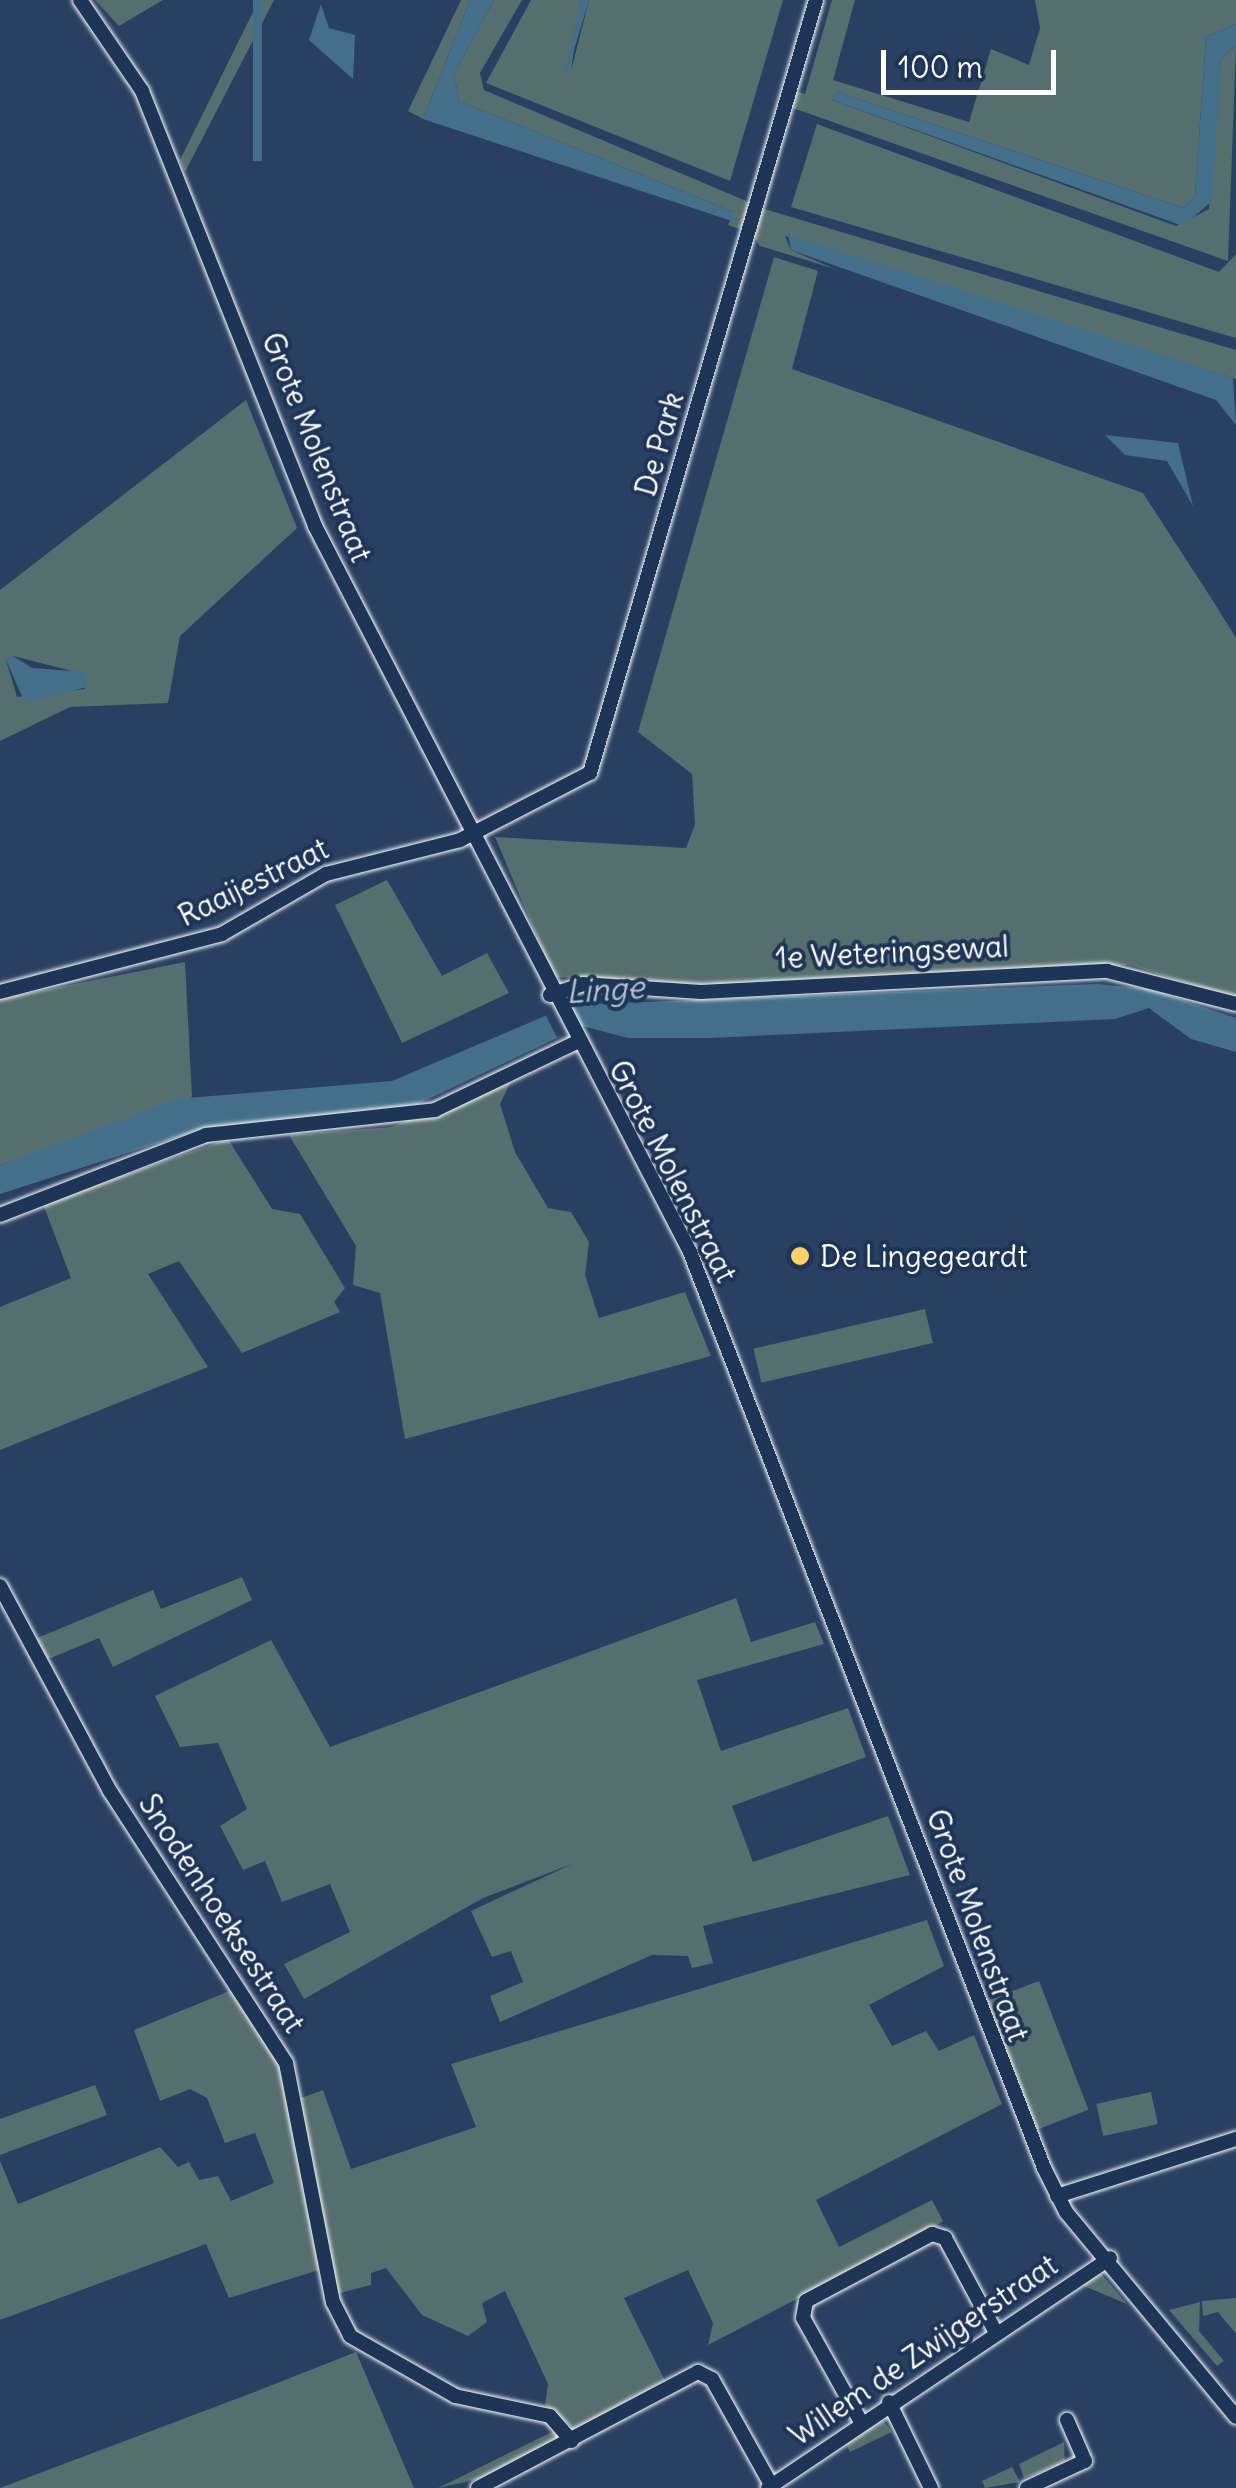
<!DOCTYPE html>
<html>
<head>
<meta charset="utf-8">
<style>
	body { margin:0 }
	#map { position:relative; width:1236px; height:2488px; overflow:hidden; background:#294063; font-family:Delius,sans-serif }
	div>[style] { position:absolute }
	[style*='--x'] { left:calc(var(--x)*1px); top:calc(var(--y)*1px); width:calc(var(--w)*1px); rotate:calc(var(--a)*1deg) }
	.green>* { inset:0; background:#546f6d; transform-origin:0 0 }
	.water>* { inset:0; background:#446f8a; transform-origin:0 0 }
	.pier>* { inset:0; background:#294063 }
	.roads { filter:drop-shadow(0 0 2px #fff) drop-shadow(0 0 2px #fff) }
	.minor>* { height:14px; margin:-7px; padding:0 7px; transform-origin:7px; border-radius:7px; background:#1d3557 }
	.dots>* { width:28px; height:28px; translate:-50% -50%; box-sizing:border-box; border:5px solid #1d3557; border-radius:50% }
	span { translate:-50% -50%; white-space:nowrap; text-align:center; line-height:1.15; -webkit-text-stroke:8px #1d3557; paint-order:stroke }
	.street-label { font-size:30px; color:#fff }
	.poi-label { font-size:30px; color:#fff }
	.left { translate:0 -50%; text-align:left }
	.water-label { font-size:32px; color:#b4c5d0; font-style:italic }
	.scale { position:absolute; left:881px; top:50px; width:175px; height:45px; box-sizing:border-box; border:5px solid #fff; border-top:0; padding-left:12px; font-size:30px; line-height:35px; white-space:nowrap; color:#fff; -webkit-text-stroke:8px #1d3557; paint-order:stroke }
</style>
</head>
<body>
<div id="map">
	<div class="green">
		<i style="clip-path:polygon(95px 0,163px 0,119px 26px)"></i>
		<i style="clip-path:polygon(259px 0,274px 0,185px 172px,180px 160px)"></i>
		<i style="clip-path:polygon(461px 0,470px 0,423px 119px,408px 111px)"></i>
		<i style="clip-path:polygon(494px 0,522px 0,480px 73px,484px 90px,751px 203px,743px 230px,728px 225px,734px 212px,459px 101px,454px 74px)"></i>
		<i style="clip-path:polygon(531px 0,581px 0,571px 71px,589px 0,783px 0,730px 181px,486px 83px)"></i>
		<i style="clip-path:polygon(832px 0,855px 0,833px 80px,969px 122px,991px 49px,1029px 65px,1040px 28px,1035px 0,1236px 0,1236px 24px,1206px 37px,1195px 196px,1183px 208px,838px 92px,832px 100px,1176px 226px,1209px 209px,1221px 59px,1236px 46px,1228px 261px,790px 107px,795px 91px,805px 94px)"></i>
		<i style="clip-path:polygon(817px 124px,1219px 272px,1236px 254px,1236px 338px,791px 207px)"></i>
		<i style="clip-path:polygon(761px 208px,1236px 350px,1236px 379px,785px 236px,791px 250px,835px 269px,760px 246px,753px 235px)"></i>
		<i style="clip-path:polygon(774px 257px,818px 271px,792px 369px,1143px 493px,1213px 601px,1236px 638px,1236px 998px,1130px 965px,719px 985px,554px 977px,495px 837px,686px 848px,695px 825px,692px 774px,638px 732px)"></i>
		<i style="clip-path:polygon(evenodd,246px 400px,297px 528px,180px 636px,168px 703px,70px 707px,0 741px,0 590px,246px 400px,13px 656px,76px 672px,85px 689px,17px 697px,6px 660px,13px 656px)"></i>
		<i style="clip-path:polygon(387px 880px,442px 976px,487px 953px,509px 993px,402px 1043px,335px 905px)"></i>
		<i style="clip-path:polygon(185px 962px,192px 1097px,0 1165px,0 999px)"></i>
		<i style="clip-path:polygon(512px 1079px,500px 1104px,515px 1152px,548px 1208px,571px 1212px,589px 1242px,585px 1275px,599px 1318px,685px 1292px,711px 1356px,405px 1439px,380px 1293px,353px 1285px,356px 1246px,289px 1135px,391px 1127px)"></i>
		<i style="clip-path:polygon(228px 1139px,272px 1209px,300px 1214px,345px 1288px,334px 1302px,340px 1312px,242px 1353px,179px 1261px,148px 1274px,208px 1367px,0 1450px,0 1307px,71px 1278px,43px 1204px)"></i>
		<i style="left:925px;top:1309px;width:35px;height:176px;rotate:77deg"></i>
		<i style="clip-path:polygon(242px 1577px,252px 1600px,113px 1667px,99px 1638px,41px 1662px,30px 1641px,153px 1590px,161px 1609px)"></i>
		<i style="clip-path:polygon(736px 1598px,751px 1642px,815px 1622px,824px 1644px,697px 1680px,721px 1751px,848px 1708px,866px 1757px,732px 1806px,753px 1862px,888px 1816px,910px 1875px,703px 1926px,713px 1963px,692px 1968px,688px 1956px,652px 1955px,500px 2022px,490px 1996px,523px 1982px,511px 1951px,492px 1957px,471px 1911px,572px 1864px,483px 1898px,304px 1999px,284px 1964px,350px 1932px,330px 1884px,282px 1902px,265px 1861px,243px 1870px,220px 1826px,247px 1809px,218px 1743px,180px 1747px,155px 1696px,271px 1640px,330px 1747px)"></i>
		<i style="clip-path:polygon(927px 1920px,944px 1966px,869px 2005px,892px 2046px,926px 2031px,939px 2051px,974px 2035px,1002px 2104px,816px 2200px,839px 2247px,932px 2200px,943px 2221px,930px 2230px,708px 2345px,713px 2323px,688px 2270px,624px 2298px,666px 2383px,577px 2431px,545px 2405px,548px 2384px,505px 2291px,482px 2303px,487px 2322px,468px 2336px,422px 2315px,386px 2268px,371px 2273px,371px 2285px,336px 2294px,301px 2098px,323px 2090px,351px 2169px,476px 2127px,451px 2064px)"></i>
		<i style="left:1039px;top:1981px;width:138px;height:56px;rotate:69deg"></i>
		<i style="clip-path:polygon(232px 1990px,280px 2060px,322px 2269px,229px 2298px,206px 2244px,0 2320px,0 2161px,18px 2204px,160px 2147px,178px 2167px,189px 2162px,199px 2180px,218px 2176px,231px 2201px,274px 2183px,255px 2133px,225px 2143px,207px 2098px,190px 2089px,160px 2101px,134px 2030px)"></i>
		<i style="clip-path:polygon(95px 2085px,107px 2115px,0 2155px,0 2119px)"></i>
		<i style="left:1151px;top:2092px;width:33px;height:56px;rotate:78deg"></i>
		<i style="clip-path:polygon(1101px 2274px,1103px 2276px,1127px 2304px,1079px 2284px)"></i>
		<i style="clip-path:polygon(1236px 2298px,1236px 2334px,1218px 2312px,1203px 2316px,1202px 2301px)"></i>
		<i style="clip-path:polygon(1200px 2302px,1199px 2331px,1224px 2361px,1217px 2366px,1169px 2310px)"></i>
		<i style="clip-path:polygon(356px 2352px,414px 2488px,0 2488px,257px 2391px)"></i>
		<i style="clip-path:polygon(881px 2418px,892px 2432px,850px 2452px,846px 2444px)"></i>
		<i style="clip-path:polygon(560px 2428px,563px 2437px,492px 2476px,438px 2488px)"></i>
		<i style="clip-path:polygon(1064px 2442px,1065px 2463px,1024px 2478px,1019px 2464px)"></i>
		<i style="clip-path:polygon(1012px 2467px,1020px 2482px,985px 2488px,982px 2481px)"></i>
	</div>
	<div class="water">
		<i style="left:253px;top:0;width:9px;height:161px"></i>
		<i style="clip-path:polygon(470px 0,494px 0,454px 74px,459px 101px,734px 212px,735px 222px,423px 119px)"></i>
		<i style="clip-path:polygon(581px 0,589px 0,567px 73px,565px 71px)"></i>
		<i style="clip-path:polygon(321px 4px,329px 28px,355px 35px,353px 79px,309px 40px)"></i>
		<i style="clip-path:polygon(1236px 24px,1236px 46px,1221px 59px,1212px 201px,1183px 226px,832px 100px,838px 92px,1183px 208px,1195px 196px,1206px 37px)"></i>
		<i style="clip-path:polygon(788px 234px,1233px 378px,1236px 425px,1216px 400px,791px 250px)"></i>
		<i style="clip-path:polygon(1105px 435px,1178px 443px,1193px 506px,1167px 461px,1125px 455px)"></i>
		<i style="clip-path:polygon(13px 656px,32px 668px,85px 672px,87px 687px,25px 703px,6px 660px)"></i>
		<i style="clip-path:polygon(1097px 984px,1149px 989px,1236px 1018px,1236px 1052px,1191px 1039px,1149px 1008px,1115px 1019px,709px 1038px,628px 1038px,582px 1026px,401px 1112px,208px 1127px,0 1194px,0 1165px,176px 1099px,392px 1081px,571px 1005px)"></i>
	</div>
	<div class="pier">
		<i style="clip-path:polygon(569px 1002px,583px 1031px,557px 1037px,543px 1010px)"></i>
	</div>
	<div class="roads">
		<div class="minor">
			<i style="--x:80;--y:0;--w:110;--a:55.7"></i>
			<i style="--x:142;--y:91;--w:468;--a:68.3"></i>
			<i style="--x:315;--y:526;--w:817;--a:62.68"></i>
			<i style="--x:690;--y:1252;--w:982;--a:68.87"></i>
			<i style="--x:1044;--y:2168;--w:49;--a:63.4"></i>
			<i style="--x:1066;--y:2212;--w:266;--a:50.3"></i>
			<i style="--x:0;--y:992;--w:229;--a:-14.6"></i>
			<i style="--x:222;--y:934;--w:120;--a:-30"></i>
			<i style="--x:326;--y:874;--w:138;--a:-14.2"></i>
			<i style="--x:460;--y:840;--w:146;--a:-27.3"></i>
			<i style="--x:590;--y:773;--w:805;--a:-73.7"></i>
			<i style="--x:550;--y:995;--w:35;--a:-18"></i>
			<i style="--x:583;--y:984;--w:118;--a:3.9"></i>
			<i style="--x:701;--y:992;--w:407;--a:-3"></i>
			<i style="--x:1107;--y:971;--w:133;--a:14.3"></i>
			<i style="--x:0;--y:1215;--w:221;--a:-21.2"></i>
			<i style="--x:206;--y:1135;--w:230;--a:-6.2"></i>
			<i style="--x:435;--y:1110;--w:155;--a:-25.6"></i>
			<i style="--x:0;--y:1586;--w:233;--a:61.8"></i>
			<i style="--x:110;--y:1791;--w:324;--a:57.1"></i>
			<i style="--x:286;--y:2063;--w:244;--a:78.9"></i>
			<i style="--x:333;--y:2302;--w:38;--a:63"></i>
			<i style="--x:350;--y:2336;--w:121;--a:29.7"></i>
			<i style="--x:455;--y:2396;--w:97;--a:11.9"></i>
			<i style="--x:550;--y:2416;--w:33;--a:49"></i>
			<i style="--x:1057;--y:2196;--w:188;--a:-17.7"></i>
			<i style="--x:889;--y:2402;--w:96;--a:64"></i>
			<i style="--x:861;--y:2422;--w:119;--a:-119.1"></i>
			<i style="--x:803;--y:2318;--w:17;--a:-80"></i>
			<i style="--x:806;--y:2301;--w:143;--a:-28"></i>
			<i style="--x:932;--y:2234;--w:14;--a:17"></i>
			<i style="--x:945;--y:2238;--w:103;--a:61.7"></i>
			<i style="--x:478;--y:2488;--w:249;--a:-27.8"></i>
			<i style="--x:698;--y:2372;--w:16;--a:27"></i>
			<i style="--x:712;--y:2379;--w:125;--a:60.8"></i>
			<i style="--x:768;--y:2488;--w:412;--a:-33.9"></i>
			<i style="--x:1027;--y:2488;--w:64;--a:-25"></i>
			<i style="--x:1085;--y:2461;--w:45;--a:-113.7"></i>
		</div>
	</div>
	<div class="dots">
		<i style="left:800px;top:1256px;background:#ffd166"></i>
	</div>
	<div class="street-label">
		<span style="left:659px;top:444px;rotate:-74deg">De Park</span>
		<span style="left:317px;top:447px;rotate:68deg">Grote Molenstraat</span>
		<span style="left:253px;top:882px;rotate:-26deg">Raaijestraat</span>
		<span style="left:892px;top:952px;rotate:-3deg">1e Weteringsewal</span>
		<span style="left:673px;top:1171px;rotate:63deg">Grote Molenstraat</span>
		<span style="left:222px;top:1913px;rotate:57deg">Snodenhoeksestraat</span>
		<span style="left:978px;top:1925px;rotate:70deg">Grote Molenstraat</span>
		<span style="left:923px;top:2350px;rotate:-34deg">Willem de Zwijgerstraat</span>
	</div>
	<div class="poi-label">
		<span class="left" style="left:820px;top:1256px">De Lingegeardt</span>
	</div>
	<div class="water-label">
		<span style="left:605px;top:990px;rotate:-4deg">Linge</span>
	</div>
	<div class="scale">100 m</div>
</div>
</body>
</html>
